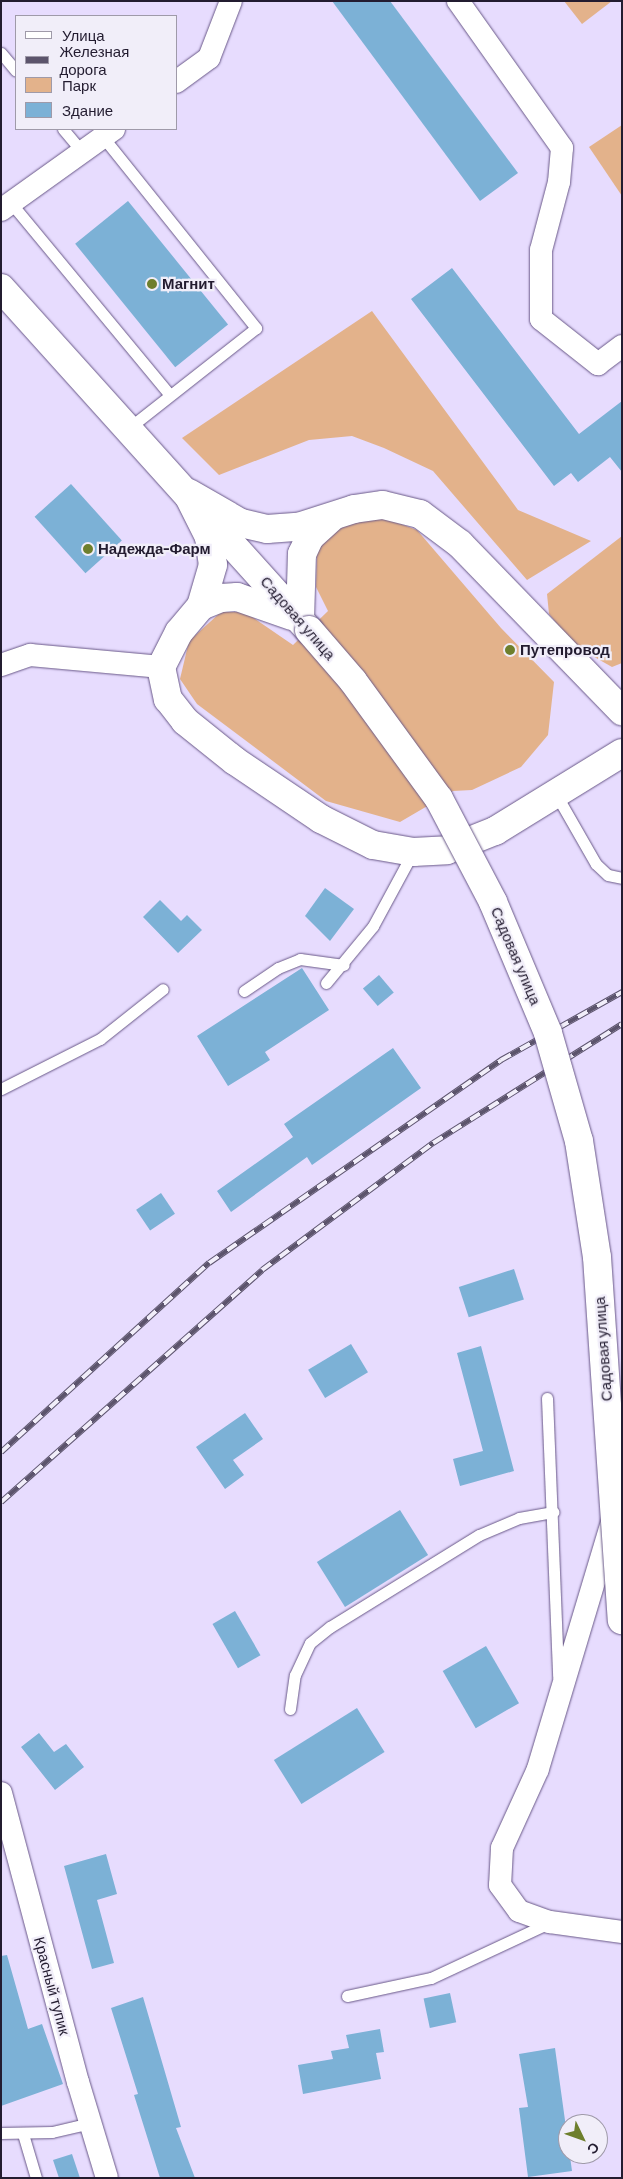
<!DOCTYPE html>
<html>
<head>
<meta charset="utf-8">
<style>
	body { margin:0 }
	#map { position:relative; width:623px; height:2179px; overflow:hidden; background:#e7dcfe; font-family:Barlow,sans-serif }
	div>[style] { position:absolute }
	[style*='--x'] { left:calc(var(--x)*1px); top:calc(var(--y)*1px); width:calc(var(--w)*1px); rotate:calc(var(--a)*1deg) }
	.green>* { inset:0; background:#e3b28b }
	.building>* { inset:0; background:#7cb1d6; transform-origin:0 0 }
	.roads { filter:drop-shadow(0 0 1px #695888) drop-shadow(0 0 1px #695888) }
	.service>* { height:11px; margin:-5.5px; padding:0 5.5px; transform-origin:5.5px; border-radius:5.5px; background:#fff }
	.minor>* { height:22px; margin:-11px; padding:0 11px; transform-origin:11px; border-radius:11px; background:#fff }
	.secondary>* { height:28px; margin:-14px; padding:0 14px; transform-origin:14px; border-radius:14px; background:#fff }
	.rail>* { height:5.5px; margin-top:-2.75px; transform-origin:0; background:repeating-linear-gradient(90deg,#f1eef9 0 11px,#5c546c 0 22px); box-sizing:border-box; border-block:1px solid #5c546c }
	.bridges { filter:drop-shadow(0 0 1px #695888) drop-shadow(0 0 1px #695888) }
	.secondary-bridge>* { height:28px; margin:-14px; padding:0 14px; transform-origin:14px; border-radius:14px; background:#fff }
	.dots>* { width:14px; height:14px; translate:-50% -50%; box-sizing:border-box; border:2px solid #f1eef9; border-radius:50% }
	span { translate:-50% -50%; white-space:nowrap; text-align:center; line-height:1.15; -webkit-text-stroke:4.5px #f1eef9; paint-order:stroke }
	.poi-label { font-size:15px; color:#231c30; font-weight:700 }
	.left { translate:0 -50%; text-align:left }
	.street-label { font-size:15px; color:#231c30 }
	.frame { position:absolute; inset:0; border:2px solid #231c30; pointer-events:none }
	.legend { position:absolute; left:15px; top:15px; width:162px; height:115px; box-sizing:border-box; background:#f1eef9; border:1px solid #9f9aa9; margin:0; padding:6px 9px; list-style:none; font-size:15px; color:#231c30 }
	.legend li { display:flex; align-items:center; gap:10px; height:25px }
	.legend b { width:25px; border:1px solid #9f9aa9 }
	.north { position:absolute; left:558px; top:2114px; width:50px; height:50px; box-sizing:border-box; background:#f1eef9; border:1px solid #9f9aa9; border-radius:50%; rotate:132deg; font-size:14px; font-weight:700; line-height:20px; text-align:center; color:#231c30 }
	.north::after { content:''; display:block; margin:auto; width:18px; height:22px; background:#6e7f2d; clip-path:polygon(50% 0,100% 100%,50% 72%,0 100%) }
</style>
</head>
<body>
<div id="map">
	<div class="green">
		<i style="clip-path:polygon(564px 1px,612px 1px,582px 24px)"></i>
		<i style="clip-path:polygon(622px 125px,622px 196px,589px 147px)"></i>
		<i style="clip-path:polygon(372px 311px,518px 510px,591px 541px,527px 580px,433px 471px,384px 448px,352px 436px,309px 440px,219px 475px,182px 438px)"></i>
		<i style="clip-path:polygon(385px 518px,417px 530px,501px 628px,554px 682px,548px 735px,521px 767px,472px 790px,453px 791px,400px 822px,326px 801px,197px 704px,180px 679px,189px 641px,221px 612px,245px 612px,293px 645px,328px 611px,316px 587px,317px 548px,340px 522px)"></i>
		<i style="clip-path:polygon(622px 536px,622px 663px,612px 667px,575px 646px,549px 614px,547px 594px)"></i>
	</div>
	<div class="building">
		<i style="clip-path:polygon(332px 1px,390px 1px,518px 173px,480px 201px)"></i>
		<i style="left:128px;top:201px;width:159px;height:68px;rotate:51deg"></i>
		<i style="clip-path:polygon(452px 268px,579px 434px,622px 401px,622px 472px,610px 457px,578px 482px,571px 473px,554px 486px,411px 299px)"></i>
		<i style="left:71px;top:484px;width:76px;height:49px;rotate:48deg"></i>
		<i style="clip-path:polygon(325px 888px,354px 909px,330px 941px,305px 916px)"></i>
		<i style="clip-path:polygon(160px 900px,181px 921px,187px 915px,202px 930px,178px 953px,143px 917px)"></i>
		<i style="clip-path:polygon(302px 968px,329px 1010px,265px 1052px,270px 1060px,228px 1086px,197px 1036px)"></i>
		<i style="left:379px;top:975px;width:23px;height:21px;rotate:50deg"></i>
		<i style="clip-path:polygon(393px 1048px,421px 1088px,312px 1165px,307px 1157px,231px 1212px,217px 1191px,293px 1137px,284px 1124px)"></i>
		<i style="left:161px;top:1193px;width:25px;height:30px;rotate:56deg"></i>
		<i style="left:514px;top:1269px;width:32px;height:58px;rotate:72deg"></i>
		<i style="left:351px;top:1344px;width:33px;height:50px;rotate:59deg"></i>
		<i style="clip-path:polygon(481px 1346px,514px 1471px,460px 1486px,453px 1459px,483px 1451px,457px 1353px)"></i>
		<i style="clip-path:polygon(245px 1413px,263px 1439px,233px 1460px,244px 1475px,225px 1489px,196px 1447px)"></i>
		<i style="left:400px;top:1510px;width:53px;height:98px;rotate:58deg"></i>
		<i style="left:235px;top:1611px;width:51px;height:26px;rotate:60deg"></i>
		<i style="left:486px;top:1646px;width:66px;height:50px;rotate:60deg"></i>
		<i style="left:357px;top:1708px;width:52px;height:98px;rotate:58deg"></i>
		<i style="clip-path:polygon(39px 1733px,54px 1752px,66px 1744px,84px 1767px,55px 1790px,21px 1747px)"></i>
		<i style="clip-path:polygon(106px 1854px,117px 1894px,97px 1900px,114px 1963px,92px 1969px,64px 1866px)"></i>
		<i style="clip-path:polygon(7px 1955px,28px 2029px,42px 2024px,63px 2084px,1px 2106px,1px 1956px)"></i>
		<i style="left:450px;top:1993px;width:30px;height:27px;rotate:78deg"></i>
		<i style="clip-path:polygon(143px 1997px,181px 2127px,176px 2128px,195px 2178px,160px 2178px,134px 2095px,138px 2094px,111px 2008px)"></i>
		<i style="clip-path:polygon(380px 2029px,384px 2052px,376px 2053px,381px 2079px,303px 2094px,298px 2065px,333px 2059px,331px 2051px,349px 2048px,346px 2035px)"></i>
		<i style="clip-path:polygon(555px 2048px,572px 2171px,528px 2177px,519px 2108px,528px 2107px,519px 2054px)"></i>
		<i style="clip-path:polygon(72px 2154px,80px 2178px,59px 2178px,53px 2160px)"></i>
	</div>
	<div class="roads">
		<div class="service">
			<i style="--x:1;--y:53;--w:23;--a:50"></i>
			<i style="--x:63;--y:129;--w:30;--a:50"></i>
			<i style="--x:103;--y:137;--w:245;--a:51.3"></i>
			<i style="--x:256;--y:328;--w:160;--a:141.8"></i>
			<i style="--x:11;--y:203;--w:248;--a:50.4"></i>
			<i style="--x:557;--y:796;--w:78;--a:60.2"></i>
			<i style="--x:596;--y:864;--w:16;--a:43"></i>
			<i style="--x:608;--y:875;--w:14;--a:12"></i>
			<i style="--x:326;--y:983;--w:74;--a:-50.5"></i>
			<i style="--x:373;--y:926;--w:84;--a:-61.6"></i>
			<i style="--x:244;--y:991;--w:41;--a:-34.1"></i>
			<i style="--x:278;--y:968;--w:24;--a:-22"></i>
			<i style="--x:300;--y:959;--w:44;--a:7.8"></i>
			<i style="--x:1;--y:1089;--w:111;--a:-26.8"></i>
			<i style="--x:100;--y:1039;--w:80;--a:-38.4"></i>
			<i style="--x:547;--y:1398;--w:278;--a:87.7"></i>
			<i style="--x:290;--y:1709;--w:34;--a:-82"></i>
			<i style="--x:295;--y:1675;--w:35;--a:-65"></i>
			<i style="--x:310;--y:1643;--w:26;--a:-39"></i>
			<i style="--x:330;--y:1627;--w:175;--a:-31.7"></i>
			<i style="--x:479;--y:1535;--w:43;--a:-23"></i>
			<i style="--x:519;--y:1518;--w:35;--a:-10"></i>
			<i style="--x:347;--y:1996;--w:86;--a:-12.1"></i>
			<i style="--x:431;--y:1978;--w:130;--a:-25"></i>
			<i style="--x:1;--y:2133;--w:51;--a:-1.1"></i>
			<i style="--x:52;--y:2132;--w:39;--a:-13"></i>
			<i style="--x:23;--y:2134;--w:46;--a:73.5"></i>
		</div>
		<div class="minor">
			<i style="--x:458;--y:1;--w:180;--a:54.7"></i>
			<i style="--x:562;--y:148;--w:34;--a:95"></i>
			<i style="--x:559;--y:182;--w:70;--a:104.8"></i>
			<i style="--x:541;--y:250;--w:69;--a:90"></i>
			<i style="--x:541;--y:319;--w:73;--a:38.3"></i>
			<i style="--x:598;--y:364;--w:30;--a:-37"></i>
			<i style="--x:176;--y:82;--w:41;--a:-36"></i>
			<i style="--x:209;--y:58;--w:61;--a:-68.9"></i>
			<i style="--x:1;--y:210;--w:139;--a:-35.6"></i>
			<i style="--x:1;--y:665;--w:31;--a:-19"></i>
			<i style="--x:30;--y:655;--w:132;--a:5.2"></i>
			<i style="--x:612;--y:1522;--w:258;--a:106.7"></i>
			<i style="--x:538;--y:1769;--w:87;--a:114.5"></i>
			<i style="--x:502;--y:1848;--w:37;--a:93"></i>
			<i style="--x:500;--y:1885;--w:32;--a:54"></i>
			<i style="--x:519;--y:1911;--w:33;--a:20"></i>
			<i style="--x:550;--y:1922;--w:73;--a:7.9"></i>
			<i style="--x:1;--y:1793;--w:299;--a:75.1"></i>
			<i style="--x:78;--y:2082;--w:100;--a:73.2"></i>
		</div>
		<div class="secondary">
			<i style="--x:1;--y:288;--w:460;--a:48"></i>
			<i style="--x:187;--y:493;--w:49;--a:63.4"></i>
			<i style="--x:209;--y:537;--w:28;--a:82"></i>
			<i style="--x:213;--y:565;--w:43;--a:106.3"></i>
			<i style="--x:201;--y:606;--w:34;--a:130"></i>
			<i style="--x:179;--y:632;--w:39;--a:117"></i>
			<i style="--x:161;--y:667;--w:33;--a:78"></i>
			<i style="--x:168;--y:699;--w:28;--a:52"></i>
			<i style="--x:185;--y:721;--w:64;--a:38.7"></i>
			<i style="--x:235;--y:761;--w:104;--a:34"></i>
			<i style="--x:321;--y:819;--w:58;--a:26.6"></i>
			<i style="--x:373;--y:845;--w:41;--a:9.9"></i>
			<i style="--x:413;--y:852;--w:34;--a:-3"></i>
			<i style="--x:447;--y:850;--w:52;--a:-21.6"></i>
			<i style="--x:495;--y:831;--w:149;--a:-31.6"></i>
			<i style="--x:189;--y:493;--w:60;--a:30"></i>
			<i style="--x:241;--y:523;--w:27;--a:13"></i>
			<i style="--x:267;--y:529;--w:31;--a:-4"></i>
			<i style="--x:298;--y:527;--w:59;--a:-17.8"></i>
			<i style="--x:354;--y:509;--w:29;--a:-8"></i>
			<i style="--x:383;--y:505;--w:38;--a:14"></i>
			<i style="--x:420;--y:514;--w:50;--a:36.9"></i>
			<i style="--x:460;--y:544;--w:233;--a:45.9"></i>
			<i style="--x:201;--y:606;--w:22;--a:-22"></i>
			<i style="--x:221;--y:598;--w:16;--a:-4"></i>
			<i style="--x:237;--y:597;--w:58;--a:19.1"></i>
			<i style="--x:300;--y:620;--w:66;--a:-88.3"></i>
			<i style="--x:302;--y:554;--w:19;--a:-65"></i>
			<i style="--x:310;--y:537;--w:30;--a:-42"></i>
		</div>
	</div>
	<div class="rail">
		<i style="--x:1;--y:1452;--w:281;--a:-42.3"></i>
		<i style="--x:209;--y:1263;--w:356;--a:-34.8"></i>
		<i style="--x:501;--y:1060;--w:139;--a:-29.3"></i>
		<i style="--x:1;--y:1502;--w:349;--a:-41.6"></i>
		<i style="--x:262;--y:1270;--w:213;--a:-36.6"></i>
		<i style="--x:433;--y:1143;--w:223;--a:-32.2"></i>
	</div>
	<div class="bridges">
		<div class="secondary-bridge">
			<i style="--x:309;--y:630;--w:67;--a:49.2"></i>
			<i style="--x:353;--y:681;--w:146;--a:53.9"></i>
			<i style="--x:439;--y:799;--w:116;--a:62.3"></i>
			<i style="--x:493;--y:902;--w:142;--a:67.2"></i>
			<i style="--x:548;--y:1033;--w:112;--a:74"></i>
			<i style="--x:579;--y:1141;--w:117;--a:81.2"></i>
			<i style="--x:597;--y:1257;--w:364;--a:86.1"></i>
		</div>
	</div>
	<div class="dots">
		<i style="left:152px;top:284px;background:#6e7f2d"></i>
		<i style="left:88px;top:549px;background:#6e7f2d"></i>
		<i style="left:510px;top:650px;background:#6e7f2d"></i>
	</div>
	<div class="poi-label">
		<span class="left" style="left:162px;top:284px">Магнит</span>
		<span class="left" style="left:98px;top:549px">Надежда-Фарм</span>
		<span class="left" style="left:520px;top:650px">Путепровод</span>
	</div>
	<div class="street-label">
		<span style="left:298px;top:618px;rotate:49deg">Садовая улица</span>
		<span style="left:516px;top:956px;rotate:67deg">Садовая улица</span>
		<span style="left:603px;top:1349px;rotate:-94deg">Садовая улица</span>
		<span style="left:52px;top:1986px;rotate:75deg">Красный тупик</span>
	</div>
	<div class="frame"></div>
	<ul class="legend">
	<li><b style="height:6px;background:#fff"></b>Улица</li>
	<li><b style="height:6px;background:#5c546c"></b>Железная дорога</li>
	<li><b style="height:14px;background:#e3b28b"></b>Парк</li>
	<li><b style="height:14px;background:#7cb1d6"></b>Здание</li>
	</ul>
	<div class="north">С</div>
</div>
</body>
</html>
